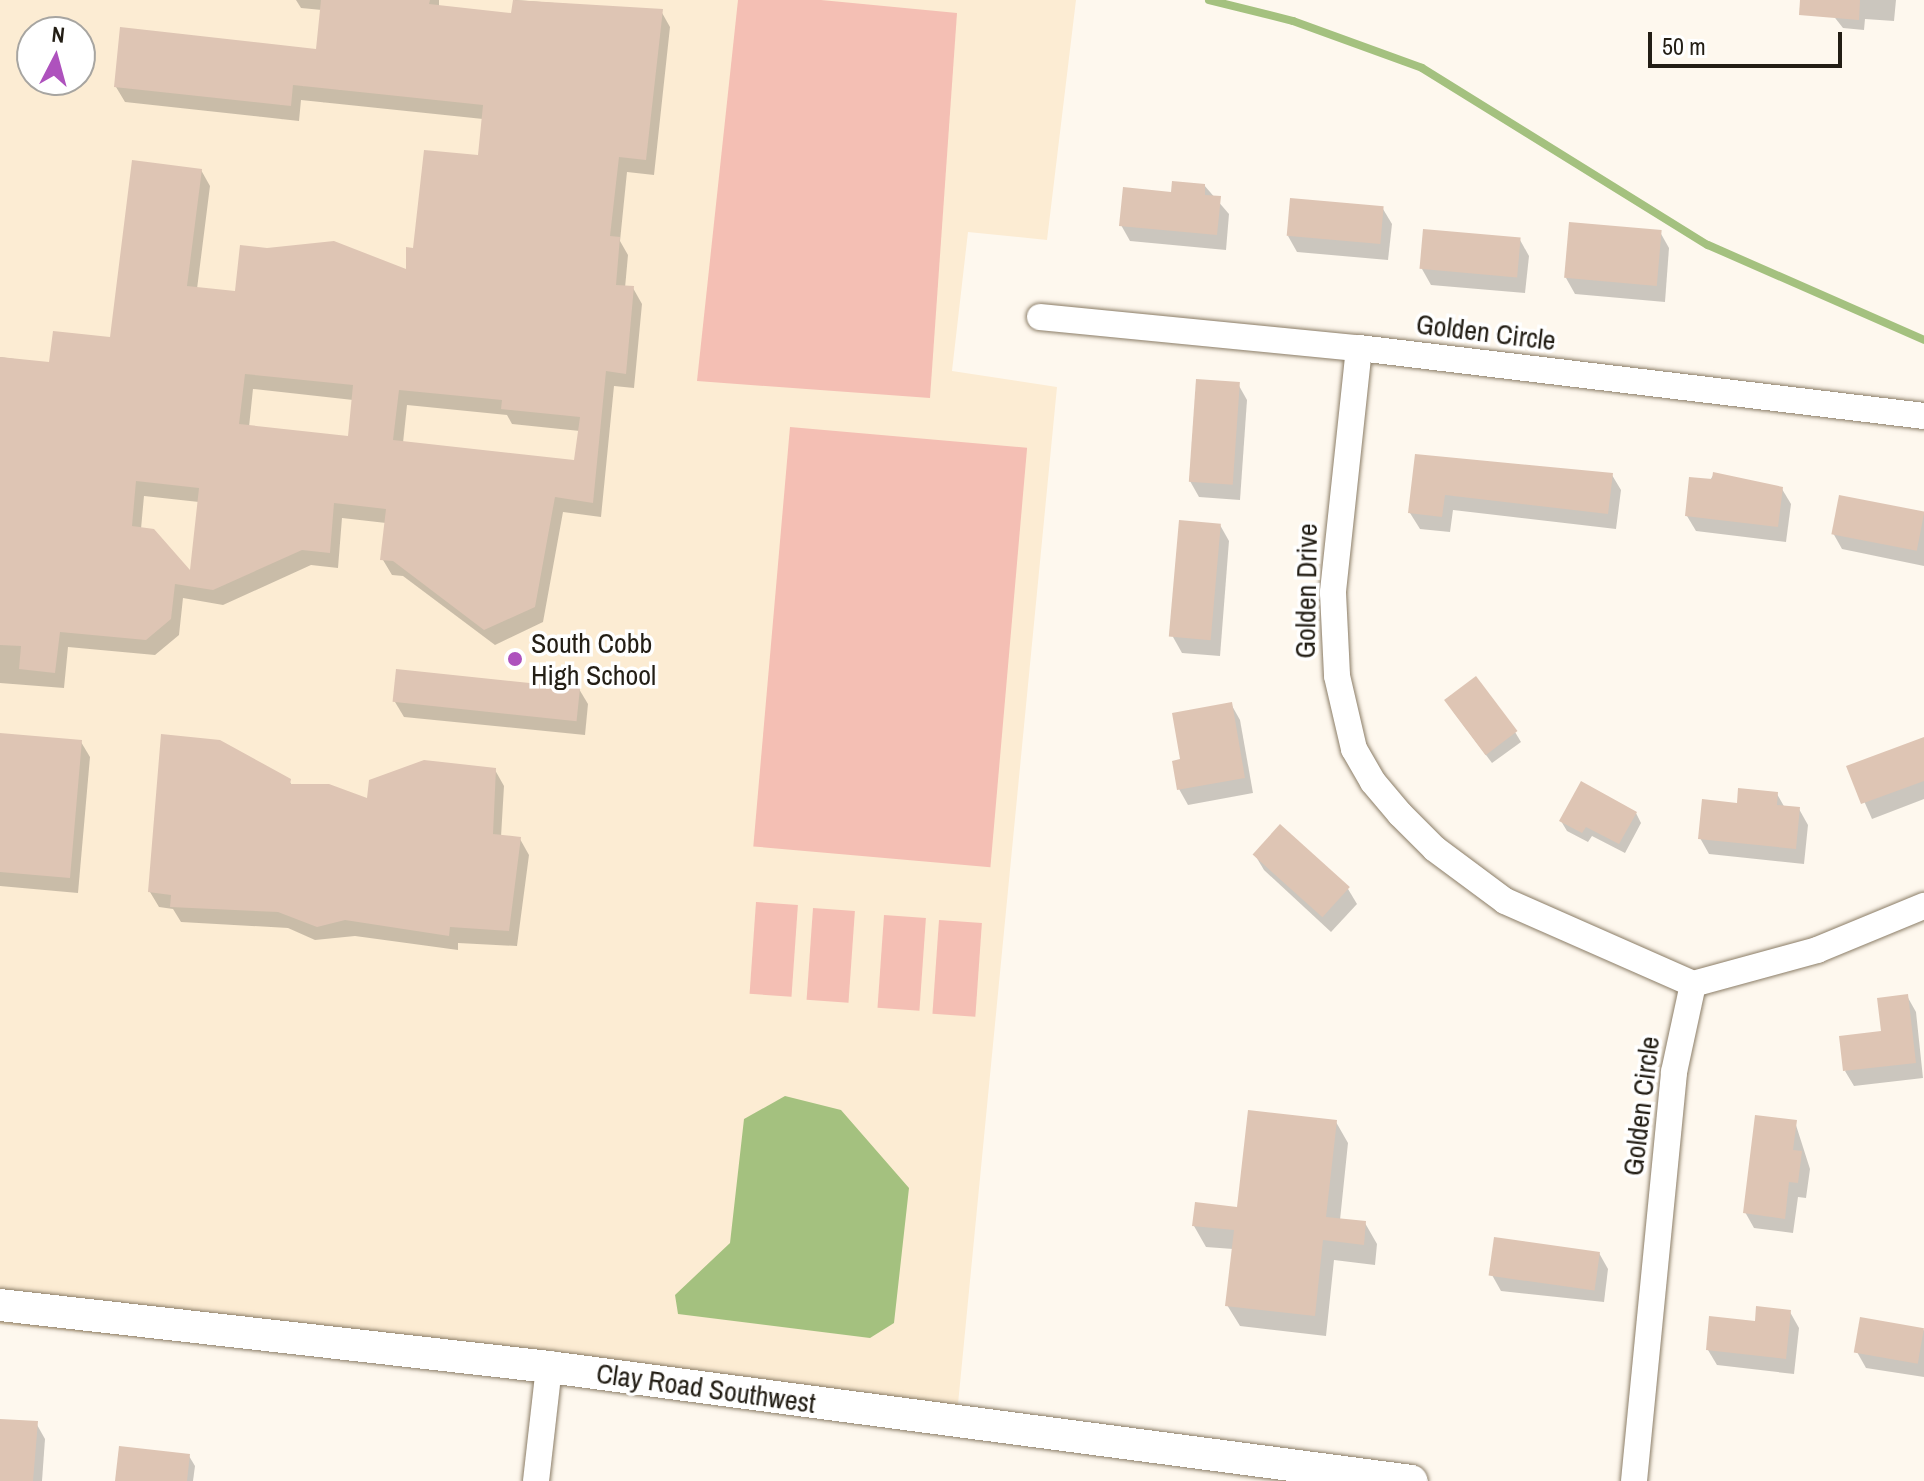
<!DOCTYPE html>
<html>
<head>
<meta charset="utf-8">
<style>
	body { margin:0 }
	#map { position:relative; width:1924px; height:1481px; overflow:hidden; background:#fef8ee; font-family:"Archivo Narrow",sans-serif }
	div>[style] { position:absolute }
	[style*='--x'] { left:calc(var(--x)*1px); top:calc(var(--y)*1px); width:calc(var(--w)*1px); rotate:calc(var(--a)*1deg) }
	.built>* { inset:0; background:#fcecd3 }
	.green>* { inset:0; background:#f4bfb4; transform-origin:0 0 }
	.water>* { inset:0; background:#a4c17f }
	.shadow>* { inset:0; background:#0003 }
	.stream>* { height:8px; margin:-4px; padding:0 4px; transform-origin:4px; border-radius:4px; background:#a4c17f }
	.building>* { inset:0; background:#dec5b4; transform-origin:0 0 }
	.roads { filter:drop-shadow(0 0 2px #8b7d67) drop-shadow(0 0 2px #8b7d67) }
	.minor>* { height:26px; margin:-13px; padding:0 13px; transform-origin:13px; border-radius:13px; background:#fff }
	.tertiary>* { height:32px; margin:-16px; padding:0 16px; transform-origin:16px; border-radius:16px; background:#fff }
	.dots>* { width:22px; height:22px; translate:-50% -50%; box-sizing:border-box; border:4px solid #fff; border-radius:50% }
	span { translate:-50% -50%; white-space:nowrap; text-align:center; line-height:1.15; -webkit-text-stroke:7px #fff; paint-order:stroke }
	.street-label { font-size:28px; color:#231e15 }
	.poi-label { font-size:28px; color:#231e15 }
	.left { translate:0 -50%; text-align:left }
	.north { position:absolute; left:16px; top:16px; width:80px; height:80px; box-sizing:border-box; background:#fff; border:2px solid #a7a5a1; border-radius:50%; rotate:6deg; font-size:22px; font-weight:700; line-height:32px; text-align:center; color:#231e15 }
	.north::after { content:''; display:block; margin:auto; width:28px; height:36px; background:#ae52bd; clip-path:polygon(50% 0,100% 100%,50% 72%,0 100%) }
	.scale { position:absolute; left:1648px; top:32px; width:194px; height:36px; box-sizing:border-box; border:4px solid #231e15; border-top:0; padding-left:10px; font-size:24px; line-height:28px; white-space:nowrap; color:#231e15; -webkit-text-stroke:6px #fff; paint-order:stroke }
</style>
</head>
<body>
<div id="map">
	<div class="built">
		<i style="clip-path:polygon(evenodd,0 0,1076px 0,1047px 240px,968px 232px,952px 371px,1057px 387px,955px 1435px,568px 1380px,0 1324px,0 0,32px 32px,80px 32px,80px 80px,32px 80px,32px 32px)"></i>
	</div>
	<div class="green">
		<i style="clip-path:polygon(738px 0,821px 0,957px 13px,930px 398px,697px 381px)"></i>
		<i style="left:790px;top:427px;width:238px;height:421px;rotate:5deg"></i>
		<i style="left:756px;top:902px;width:42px;height:92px;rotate:4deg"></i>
		<i style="left:813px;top:908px;width:42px;height:92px;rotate:4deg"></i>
		<i style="left:884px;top:915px;width:42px;height:93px;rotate:4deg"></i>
		<i style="left:939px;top:920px;width:43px;height:94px;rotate:4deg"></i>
	</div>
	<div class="water">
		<i style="clip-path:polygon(785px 1096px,841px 1110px,909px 1188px,894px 1323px,870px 1338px,678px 1314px,675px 1295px,730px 1243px,744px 1119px)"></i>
	</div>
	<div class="shadow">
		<i style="clip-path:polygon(evenodd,296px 0,439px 0,439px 7px,513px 15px,515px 0,661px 11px,670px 27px,654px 175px,627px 172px,620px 241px,628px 255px,625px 288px,633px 288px,642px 304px,634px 388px,614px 386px,601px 517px,563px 512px,543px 622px,495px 645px,403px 576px,392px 575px,383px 560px,386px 523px,342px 518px,338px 568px,311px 565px,223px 605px,183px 598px,179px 635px,155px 655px,68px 647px,64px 688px,0 683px,0 357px,51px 364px,112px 340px,201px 170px,210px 186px,197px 289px,237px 293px,408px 272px,415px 250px,479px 157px,483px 119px,301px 100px,299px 121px,125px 102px,116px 87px,318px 51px,322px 10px,301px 8px,296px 0,253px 389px,353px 400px,349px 438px,249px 427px,253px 389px,296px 0,407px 405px,507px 415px,512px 424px,580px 431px,576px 462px,403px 443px,407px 405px,296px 0,144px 496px,199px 502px,191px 574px,141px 529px,144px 496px)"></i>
		<i style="clip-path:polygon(1821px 0,1896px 0,1894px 21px,1865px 19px,1864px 30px,1843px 28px)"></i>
		<i style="clip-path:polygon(1204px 185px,1229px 214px,1226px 250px,1130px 241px,1121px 225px,1173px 194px)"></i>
		<i style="clip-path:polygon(1383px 209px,1392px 224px,1388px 260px,1297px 252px,1288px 236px)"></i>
		<i style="clip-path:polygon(1660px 232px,1669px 248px,1665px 302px,1575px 294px,1566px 278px)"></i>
		<i style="clip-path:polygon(1520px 240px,1529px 256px,1525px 293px,1431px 285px,1422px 269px)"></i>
		<i style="clip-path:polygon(1238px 384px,1247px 400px,1240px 500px,1199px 497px,1190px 481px)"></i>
		<i style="clip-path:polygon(1417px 457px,1612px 475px,1621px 490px,1616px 529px,1453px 510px,1450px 532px,1420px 529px,1410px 513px)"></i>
		<i style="clip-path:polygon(1714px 474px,1782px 489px,1791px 504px,1786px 542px,1696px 531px,1687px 516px)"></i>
		<i style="clip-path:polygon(1924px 514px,1924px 566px,1842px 549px,1833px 533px)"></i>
		<i style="clip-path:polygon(1220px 525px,1229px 541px,1220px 656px,1182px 653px,1173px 637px)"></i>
		<i style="clip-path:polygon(579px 689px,588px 704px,585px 735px,404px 717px,395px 702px)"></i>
		<i style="clip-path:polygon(1231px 704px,1240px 720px,1253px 793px,1188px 805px,1179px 789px,1182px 761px)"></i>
		<i style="clip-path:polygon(1452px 710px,1515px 732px,1521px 742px,1492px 763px)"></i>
		<i style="clip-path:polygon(0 735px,81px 742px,90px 757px,78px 893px,0 886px)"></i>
		<i style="clip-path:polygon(1924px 739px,1924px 799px,1872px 819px,1849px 767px)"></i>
		<i style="clip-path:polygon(495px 770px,504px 786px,501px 837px,520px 839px,529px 855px,517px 946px,458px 943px,458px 950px,355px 936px,315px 940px,288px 928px,181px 922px,173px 909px,159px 907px,150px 892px,289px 780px,292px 786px,369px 801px)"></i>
		<i style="clip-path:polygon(1777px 794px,1785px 808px,1799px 809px,1808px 825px,1804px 864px,1709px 854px,1700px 838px,1738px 805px)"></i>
		<i style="clip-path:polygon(1636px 813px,1641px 823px,1625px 853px,1592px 836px,1588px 842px,1567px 831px,1561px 821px)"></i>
		<i style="clip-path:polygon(1255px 855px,1348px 889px,1357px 904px,1331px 932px,1264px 870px)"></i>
		<i style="clip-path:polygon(1907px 996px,1916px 1012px,1923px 1078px,1854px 1086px,1845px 1071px,1883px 1033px)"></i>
		<i style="clip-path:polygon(1336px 1122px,1348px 1143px,1340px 1220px,1365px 1223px,1377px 1244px,1375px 1265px,1334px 1260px,1326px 1336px,1240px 1326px,1227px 1305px,1233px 1249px,1206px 1247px,1194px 1226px,1239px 1209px)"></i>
		<i style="clip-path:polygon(1795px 1122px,1810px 1169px,1806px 1198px,1798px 1197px,1793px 1233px,1754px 1228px,1745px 1212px)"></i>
		<i style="clip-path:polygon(1599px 1253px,1608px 1269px,1604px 1302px,1501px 1291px,1492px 1275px)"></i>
		<i style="clip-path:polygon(1790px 1312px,1799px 1328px,1794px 1374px,1717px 1365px,1708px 1350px,1756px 1323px)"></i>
		<i style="clip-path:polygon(1924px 1330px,1924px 1377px,1866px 1368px,1857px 1352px)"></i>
		<i style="clip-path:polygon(0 1421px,36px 1423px,45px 1439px,42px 1481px,0 1481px)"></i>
		<i style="clip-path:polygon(189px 1456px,195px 1466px,193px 1481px,117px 1481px)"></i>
	</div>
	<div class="stream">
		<i style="--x:1209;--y:0;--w:87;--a:14"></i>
		<i style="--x:1293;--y:21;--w:137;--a:20"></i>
		<i style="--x:1422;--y:68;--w:336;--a:31.8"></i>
		<i style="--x:1708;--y:245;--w:236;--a:23.7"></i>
	</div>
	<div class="building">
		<i style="clip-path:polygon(evenodd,321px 0,430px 0,429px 4px,511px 13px,513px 0,663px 9px,646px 160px,619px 157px,610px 236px,620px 237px,616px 285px,634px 286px,626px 374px,606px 371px,593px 503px,555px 497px,535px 607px,484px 630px,393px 561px,380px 560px,386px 509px,334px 503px,330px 553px,302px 550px,213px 590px,175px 584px,171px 619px,146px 640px,60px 632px,55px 673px,19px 669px,21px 646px,0 645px,0 357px,49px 362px,53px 331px,110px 337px,132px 160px,202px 169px,187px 286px,235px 291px,240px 245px,267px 248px,334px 241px,406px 269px,406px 247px,413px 248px,424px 150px,478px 155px,483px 105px,293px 85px,291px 106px,114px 87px,120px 27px,316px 49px,321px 0,245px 374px,353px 385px,348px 436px,239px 424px,245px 374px,321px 0,399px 390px,502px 400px,501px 409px,580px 417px,574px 460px,393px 440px,399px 390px,321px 0,136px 481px,199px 488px,190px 570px,154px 529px,132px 526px,136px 481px)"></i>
		<i style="clip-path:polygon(1800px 0,1860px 0,1859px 20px,1799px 15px)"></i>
		<i style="clip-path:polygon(1172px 181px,1205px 184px,1205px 195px,1221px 196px,1217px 235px,1119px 226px,1123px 187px,1171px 192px)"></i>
		<i style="left:1290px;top:198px;width:94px;height:38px;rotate:5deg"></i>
		<i style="left:1569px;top:222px;width:93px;height:56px;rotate:5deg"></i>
		<i style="left:1423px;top:229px;width:98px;height:40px;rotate:5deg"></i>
		<i style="left:1196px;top:379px;width:44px;height:103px;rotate:4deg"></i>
		<i style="clip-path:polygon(1415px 454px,1613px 473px,1608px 514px,1445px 495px,1442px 517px,1408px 513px)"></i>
		<i style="clip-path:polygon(1713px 472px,1783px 487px,1778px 527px,1685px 516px,1689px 477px,1712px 479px)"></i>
		<i style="left:1839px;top:495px;width:87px;height:40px;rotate:11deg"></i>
		<i style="left:1179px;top:520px;width:42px;height:117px;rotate:5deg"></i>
		<i style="left:396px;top:669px;width:185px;height:33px;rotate:6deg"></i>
		<i style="left:1476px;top:676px;width:69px;height:40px;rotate:53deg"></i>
		<i style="clip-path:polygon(1232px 702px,1245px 778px,1177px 790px,1172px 761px,1180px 759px,1172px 713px)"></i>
		<i style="clip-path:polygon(0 733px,82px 740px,70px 878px,0 872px)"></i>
		<i style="clip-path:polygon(161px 734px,220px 740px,291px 779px,290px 784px,329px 784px,367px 798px,369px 780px,424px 760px,496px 768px,493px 834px,521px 837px,509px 931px,450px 927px,449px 936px,345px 920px,317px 927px,278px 912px,170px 907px,171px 895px,148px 892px)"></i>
		<i style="clip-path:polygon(1924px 737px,1924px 781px,1861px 804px,1846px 766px)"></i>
		<i style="clip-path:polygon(1581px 781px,1637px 812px,1619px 844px,1586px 827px,1582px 833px,1559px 821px)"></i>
		<i style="clip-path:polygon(1738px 788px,1778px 792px,1777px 805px,1800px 807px,1796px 849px,1698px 839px,1702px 799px,1737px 803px)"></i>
		<i style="left:1280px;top:824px;width:94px;height:41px;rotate:42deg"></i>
		<i style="clip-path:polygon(1908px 994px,1916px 1063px,1843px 1071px,1839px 1036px,1881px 1031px,1877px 998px)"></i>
		<i style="clip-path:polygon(1248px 1110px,1337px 1120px,1326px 1217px,1366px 1221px,1364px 1245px,1323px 1240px,1315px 1316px,1225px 1306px,1234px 1230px,1192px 1226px,1195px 1202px,1237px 1207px)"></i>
		<i style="clip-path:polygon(1755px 1115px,1797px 1120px,1793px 1150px,1802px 1151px,1798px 1183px,1789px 1182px,1785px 1219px,1743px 1213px)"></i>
		<i style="left:1494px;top:1237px;width:107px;height:39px;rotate:8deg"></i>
		<i style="clip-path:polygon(1756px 1306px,1791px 1310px,1786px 1359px,1706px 1350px,1709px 1316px,1755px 1321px)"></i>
		<i style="left:1860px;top:1317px;width:65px;height:36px;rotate:10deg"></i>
		<i style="clip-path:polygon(0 1419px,38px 1421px,33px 1481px,0 1481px)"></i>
		<i style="clip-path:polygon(119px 1446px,190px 1454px,187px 1481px,115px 1481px)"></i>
	</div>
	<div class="roads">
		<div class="minor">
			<i style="--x:1040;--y:317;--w:321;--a:5.6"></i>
			<i style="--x:1359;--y:348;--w:569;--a:6.86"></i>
			<i style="--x:1359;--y:348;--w:246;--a:96.1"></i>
			<i style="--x:1333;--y:593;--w:83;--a:87.2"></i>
			<i style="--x:1337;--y:676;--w:75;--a:76.9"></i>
			<i style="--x:1354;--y:749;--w:38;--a:60"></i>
			<i style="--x:1373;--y:782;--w:42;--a:49.8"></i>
			<i style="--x:1400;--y:814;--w:49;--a:45"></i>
			<i style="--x:1435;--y:849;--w:87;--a:36.6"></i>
			<i style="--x:1505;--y:901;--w:206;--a:23.8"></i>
			<i style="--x:1693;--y:984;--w:129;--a:-15.3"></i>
			<i style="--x:1817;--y:950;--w:116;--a:-22.4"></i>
			<i style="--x:536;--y:1481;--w:115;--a:-83.5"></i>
			<i style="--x:1634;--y:1481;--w:411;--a:-84.4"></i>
			<i style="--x:1674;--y:1072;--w:90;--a:-77.8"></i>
		</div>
		<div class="tertiary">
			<i style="--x:0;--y:1305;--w:552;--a:6.44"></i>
			<i style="--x:549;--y:1367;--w:870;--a:7.53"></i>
		</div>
	</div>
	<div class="dots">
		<i style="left:515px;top:659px;background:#ae52bd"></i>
	</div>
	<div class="street-label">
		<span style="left:1486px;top:332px;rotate:7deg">Golden Circle</span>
		<span style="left:1306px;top:591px;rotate:-89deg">Golden Drive</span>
		<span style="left:1641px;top:1106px;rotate:-83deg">Golden Circle</span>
		<span style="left:706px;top:1388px;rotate:8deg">Clay Road Southwest</span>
	</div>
	<div class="poi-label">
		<span class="left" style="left:531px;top:659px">South Cobb<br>High School</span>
	</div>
	<div class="north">N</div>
	<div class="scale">50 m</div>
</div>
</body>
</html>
